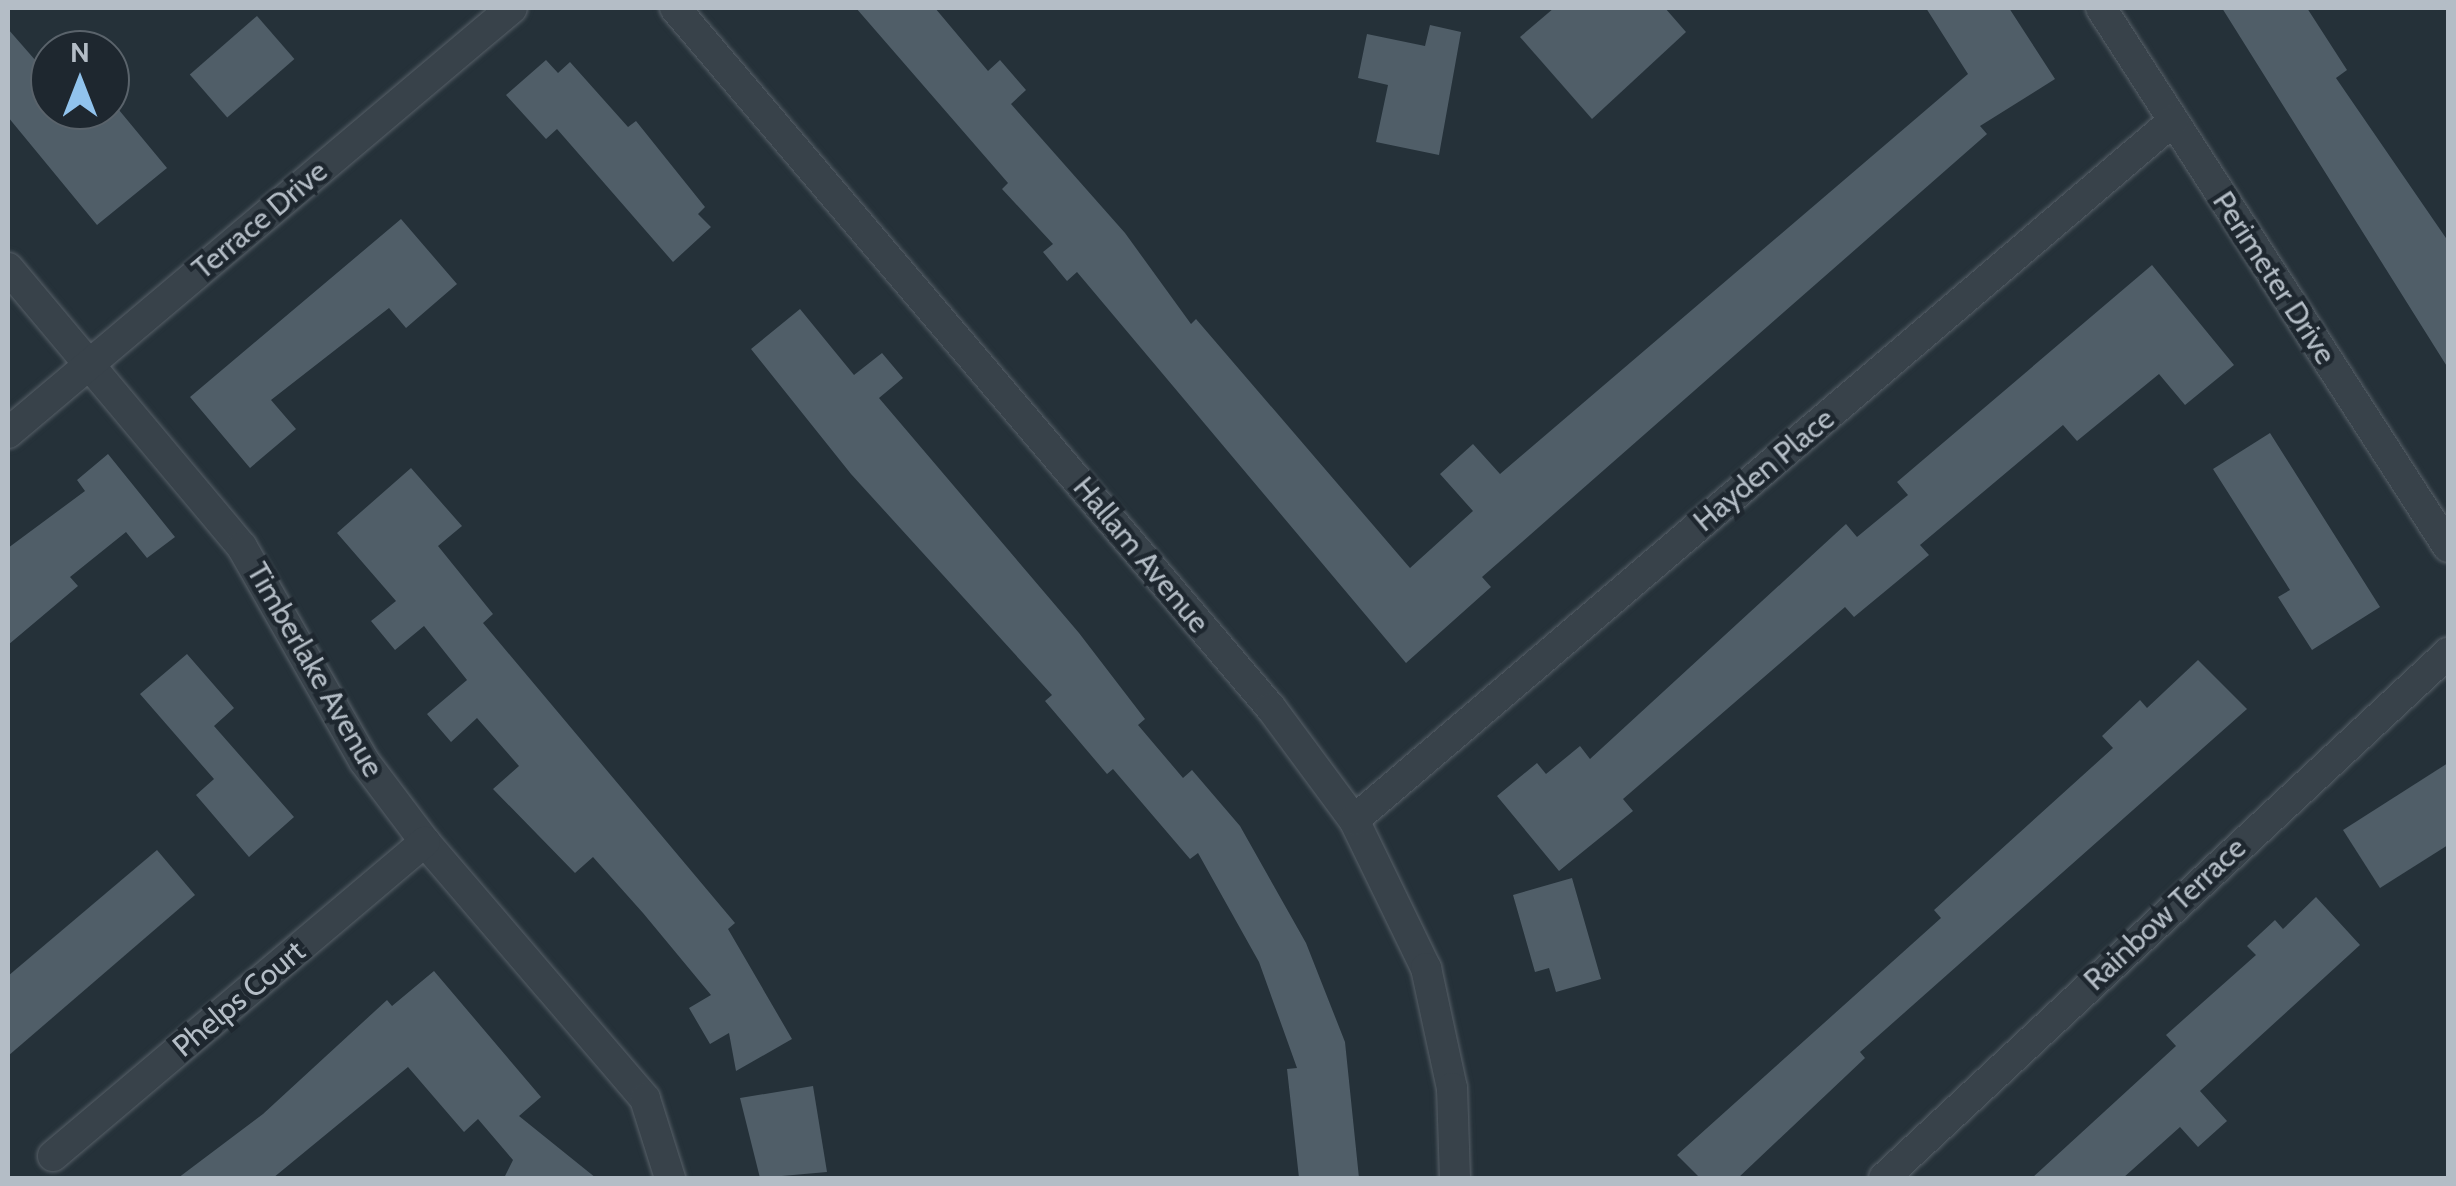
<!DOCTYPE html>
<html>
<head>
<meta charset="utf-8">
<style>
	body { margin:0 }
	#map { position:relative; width:2456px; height:1186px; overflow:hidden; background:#253139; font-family:Cabin,sans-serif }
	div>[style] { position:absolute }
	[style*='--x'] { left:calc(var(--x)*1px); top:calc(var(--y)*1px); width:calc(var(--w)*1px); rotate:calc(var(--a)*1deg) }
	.building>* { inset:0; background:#505e68; transform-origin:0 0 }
	.roads { filter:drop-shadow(0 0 2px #576068) drop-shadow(0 0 2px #576068) }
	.street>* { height:30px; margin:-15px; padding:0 15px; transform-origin:15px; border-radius:15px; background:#38424a }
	span { translate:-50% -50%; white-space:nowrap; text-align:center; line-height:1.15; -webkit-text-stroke:9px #1e272f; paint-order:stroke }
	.street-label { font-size:30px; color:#b4bdc6 }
	.frame { position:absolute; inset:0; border:10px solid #b4bdc6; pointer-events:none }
	.north { position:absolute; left:30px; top:30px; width:100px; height:100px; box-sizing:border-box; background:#1e272f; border:2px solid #5a636b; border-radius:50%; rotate:0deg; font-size:28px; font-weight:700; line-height:40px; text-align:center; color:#b4bdc6 }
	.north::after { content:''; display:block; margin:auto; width:35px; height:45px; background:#91c3ed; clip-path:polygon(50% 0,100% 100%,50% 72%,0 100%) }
</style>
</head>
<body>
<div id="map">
	<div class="building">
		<i style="clip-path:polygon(856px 8px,935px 8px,988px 71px,1000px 60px,1026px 90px,1011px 104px,1125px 233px,1191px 324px,1196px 319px,1410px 568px,1473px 511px,1440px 474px,1473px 444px,1500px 474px,1968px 74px,1926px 8px,2009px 8px,2055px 79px,1980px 126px,1987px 134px,1482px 577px,1491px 587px,1406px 663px,1077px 272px,1067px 281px,1043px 252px,1053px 244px,1002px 189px,1008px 183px)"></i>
		<i style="clip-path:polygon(1554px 8px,1665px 8px,1686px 32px,1592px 119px,1520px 37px)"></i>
		<i style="clip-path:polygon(2222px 8px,2307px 8px,2347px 70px,2336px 78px,2448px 241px,2448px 368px)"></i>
		<i style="left:257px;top:16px;width:57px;height:89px;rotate:49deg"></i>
		<i style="clip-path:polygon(1430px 25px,1461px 32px,1439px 155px,1376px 142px,1388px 85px,1358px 78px,1367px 34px,1425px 46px)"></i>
		<i style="clip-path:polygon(8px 29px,50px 77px,50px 110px,119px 110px,167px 168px,97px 225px,8px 117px)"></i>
		<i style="clip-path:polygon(546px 60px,558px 73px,570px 62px,628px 127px,636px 121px,705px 207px,698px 214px,711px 227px,673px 262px,557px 129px,546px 139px,506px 95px)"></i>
		<i style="clip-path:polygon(401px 219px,457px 284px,406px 328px,389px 308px,271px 400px,296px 429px,250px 468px,190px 397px)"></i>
		<i style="clip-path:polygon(2152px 265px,2234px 365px,2185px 405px,2159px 374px,2077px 441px,2063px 425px,1920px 545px,1929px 555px,1854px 617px,1845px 607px,1623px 799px,1633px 811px,1559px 871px,1497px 796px,1537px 763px,1546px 774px,1580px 746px,1590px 759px,1846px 524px,1857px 537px,1908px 495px,1897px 482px)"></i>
		<i style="clip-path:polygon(800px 309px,854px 375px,882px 353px,903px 378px,879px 398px,1079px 633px,1145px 719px,1138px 725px,1183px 778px,1192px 770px,1240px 826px,1306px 943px,1345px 1042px,1359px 1178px,1299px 1178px,1287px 1069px,1297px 1068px,1259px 962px,1198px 853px,1190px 859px,1113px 769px,1107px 774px,1045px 701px,1052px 695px,851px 474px,751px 349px)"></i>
		<i style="clip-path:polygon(2270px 433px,2380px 607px,2312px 650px,2278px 597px,2290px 590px,2213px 469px)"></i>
		<i style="clip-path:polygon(108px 454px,175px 537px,147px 558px,126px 532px,70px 577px,78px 586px,8px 645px,8px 548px,85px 491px,77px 480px)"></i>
		<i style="clip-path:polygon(411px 468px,462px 526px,438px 546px,493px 614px,483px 623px,735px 923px,728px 929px,792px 1039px,736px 1071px,729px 1033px,710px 1044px,689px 1008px,711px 995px,643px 913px,593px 857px,575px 873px,493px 789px,519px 766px,477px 718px,451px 742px,427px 714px,467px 680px,424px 626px,395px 650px,371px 621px,396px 601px,337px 533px)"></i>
		<i style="clip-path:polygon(187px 654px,234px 708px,214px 726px,294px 817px,249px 857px,196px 795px,214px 779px,140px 694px)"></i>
		<i style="clip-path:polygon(2198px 660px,2247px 709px,1860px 1052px,1865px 1058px,1738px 1178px,1700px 1178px,1677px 1155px,1941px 918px,1934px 910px,2113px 748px,2102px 736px,2140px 700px,2147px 708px)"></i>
		<i style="clip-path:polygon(2448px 763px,2448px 845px,2380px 888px,2343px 830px)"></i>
		<i style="clip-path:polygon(157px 850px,195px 895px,8px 1056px,8px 976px)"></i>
		<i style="clip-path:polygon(1572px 878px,1601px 979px,1556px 992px,1549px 968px,1535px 972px,1513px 895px)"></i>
		<i style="clip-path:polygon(2316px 897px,2360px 945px,2200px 1091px,2227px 1121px,2198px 1147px,2180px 1127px,2123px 1178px,2032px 1178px,2176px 1046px,2166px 1035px,2256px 955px,2247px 946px,2275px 920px,2283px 929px)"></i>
		<i style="clip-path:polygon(434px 971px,541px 1097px,519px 1116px,596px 1178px,504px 1178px,513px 1160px,478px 1119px,464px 1132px,408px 1067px,273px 1178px,178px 1178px,263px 1114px,387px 1000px,392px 1006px)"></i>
		<i style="clip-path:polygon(813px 1086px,827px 1172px,760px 1178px,740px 1098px)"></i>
	</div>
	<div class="roads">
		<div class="street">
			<i style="--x:675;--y:8;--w:919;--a:49.59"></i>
			<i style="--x:1271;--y:708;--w:139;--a:53.5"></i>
			<i style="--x:1354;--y:820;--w:165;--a:64.1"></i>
			<i style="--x:1426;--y:968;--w:123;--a:77.8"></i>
			<i style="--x:1452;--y:1088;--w:90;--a:88.1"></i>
			<i style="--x:2101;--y:8;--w:641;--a:57.23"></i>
			<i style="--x:8;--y:268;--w:364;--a:50"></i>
			<i style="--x:242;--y:547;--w:246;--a:60.3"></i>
			<i style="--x:364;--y:761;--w:101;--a:53"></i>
			<i style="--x:425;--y:842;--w:338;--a:49.4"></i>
			<i style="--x:645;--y:1099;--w:83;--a:72.4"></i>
			<i style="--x:8;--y:433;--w:659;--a:-40.14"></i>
			<i style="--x:1354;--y:820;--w:1077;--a:-40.48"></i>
			<i style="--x:53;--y:1156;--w:487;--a:-40.2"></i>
			<i style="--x:1884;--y:1178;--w:771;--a:-42.95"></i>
		</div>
	</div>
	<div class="street-label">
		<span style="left:260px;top:220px;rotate:-40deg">Terrace Drive</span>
		<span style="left:2274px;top:278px;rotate:57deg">Perimeter Drive</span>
		<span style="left:1764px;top:470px;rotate:-40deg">Hayden Place</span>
		<span style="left:1141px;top:555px;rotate:50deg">Hallam Avenue</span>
		<span style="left:315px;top:670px;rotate:60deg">Timberlake Avenue</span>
		<span style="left:2165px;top:914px;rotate:-43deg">Rainbow Terrace</span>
		<span style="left:239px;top:999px;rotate:-40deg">Phelps Court</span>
	</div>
	<div class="frame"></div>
	<div class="north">N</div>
</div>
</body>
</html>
